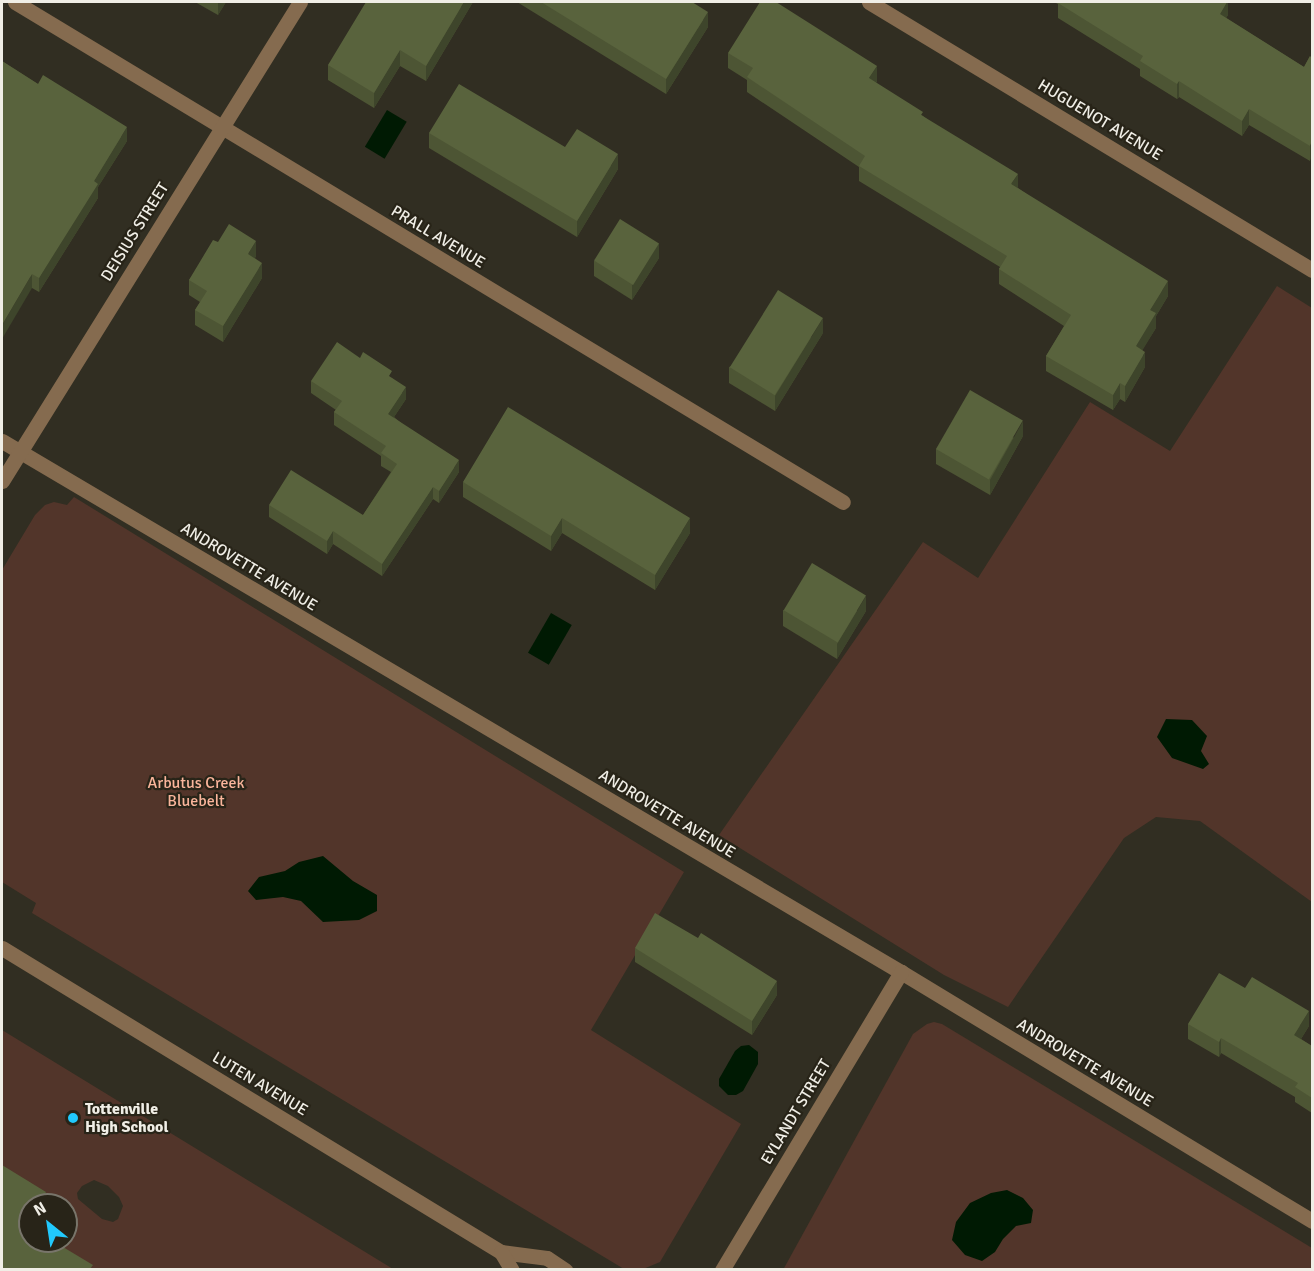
<!DOCTYPE html>
<html>
<head>
<meta charset="utf-8">
<style>
	body { margin:0 }
	#map { position:relative; width:1314px; height:1271px; overflow:hidden; background:#312e22; font-family:Signika,sans-serif }
	div>[style] { position:absolute }
	[style*='--x'] { left:calc(var(--x)*1px); top:calc(var(--y)*1px); width:calc(var(--w)*1px); rotate:calc(var(--a)*1deg) }
	.green>* { inset:0; background:#52352a }
	.water>* { inset:0; background:#001a03; transform-origin:0 0 }
	.minor>* { height:15px; margin:-7.5px; padding:0 7.5px; transform-origin:7.5px; border-radius:7.5px; background:#856b4f }
	.wall>* { inset:0; background:#4d5534 }
	.shaded-wall>* { inset:0; background:#3e452b }
	.building>* { inset:0; background:#59633d; transform-origin:0 0 }
	.dots>* { width:16px; height:16px; translate:-50% -50%; box-sizing:border-box; border:3px solid #282418; border-radius:50% }
	span { translate:-50% -50%; white-space:nowrap; text-align:center; line-height:1.15; -webkit-text-stroke:4.5px #282418; paint-order:stroke }
	.street-label { font-size:16px; color:#f0eee6 }
	.park-label { font-size:16px; color:#fab59b }
	.poi-label { font-size:16px; color:#f0eee6; font-weight:700 }
	.left { translate:0 -50%; text-align:left }
	.frame { position:absolute; inset:0; border:3px solid #f0eee6; pointer-events:none }
	.north { position:absolute; left:18px; top:1193px; width:60px; height:60px; box-sizing:border-box; background:#282418; border:2px solid #78756a; border-radius:50%; rotate:330deg; font-size:16px; font-weight:700; line-height:24px; text-align:center; color:#f0eee6 }
	.north::after { content:''; display:block; margin:auto; width:21px; height:27px; background:#21c9fd; clip-path:polygon(50% 0,100% 100%,50% 72%,0 100%) }
</style>
</head>
<body>
<div id="map">
	<div class="green">
		<i style="clip-path:polygon(1277px 286px,1312px 308px,1312px 902px,1200px 821px,1156px 817px,1124px 838px,1008px 1007px,944px 975px,719px 835px,923px 542px,978px 578px,1090px 402px,1170px 451px)"></i>
		<i style="clip-path:polygon(74px 497px,684px 872px,591px 1030px,741px 1124px,660px 1262px,643px 1269px,624px 1269px,32px 913px,36px 903px,2px 882px,2px 570px,35px 515px,45px 505px,54px 502px,67px 505px)"></i>
		<i style="clip-path:polygon(934px 1022px,942px 1024px,1312px 1248px,1312px 1270px,783px 1270px,913px 1034px,927px 1024px)"></i>
		<i style="clip-path:polygon(evenodd,2px 1030px,393px 1269px,64px 1270px,30px 1241px,66px 1241px,66px 1205px,31px 1205px,2px 1187px,2px 1030px,94px 1180px,108px 1186px,119px 1197px,123px 1206px,118px 1219px,113px 1222px,102px 1219px,78px 1199px,77px 1193px,82px 1186px,94px 1180px)"></i>
	</div>
	<div class="water">
		<i style="left:387px;top:110px;width:23px;height:43px;rotate:31deg"></i>
		<i style="left:551px;top:613px;width:24px;height:46px;rotate:30deg"></i>
		<i style="clip-path:polygon(1166px 719px,1192px 720px,1207px 736px,1201px 751px,1209px 764px,1203px 769px,1172px 758px,1157px 737px)"></i>
		<i style="clip-path:polygon(323px 856px,353px 881px,377px 895px,377px 911px,359px 920px,323px 922px,301px 901px,283px 897px,256px 900px,248px 891px,259px 877px,285px 871px,299px 862px)"></i>
		<i style="clip-path:polygon(749px 1045px,758px 1052px,758px 1064px,743px 1091px,736px 1095px,728px 1095px,719px 1086px,719px 1079px,735px 1051px,741px 1046px)"></i>
		<i style="clip-path:polygon(1007px 1190px,1023px 1198px,1033px 1210px,1031px 1223px,1016px 1226px,1003px 1239px,995px 1252px,982px 1261px,965px 1255px,952px 1240px,956px 1222px,970px 1203px,991px 1193px)"></i>
	</div>
	<div class="minor">
		<i style="--x:15;--y:2;--w:967;--a:31.13"></i>
		<i style="--x:869;--y:2;--w:518;--a:31.17"></i>
		<i style="--x:2;--y:441;--w:1044;--a:30.57"></i>
		<i style="--x:901;--y:972;--w:481;--a:31.2"></i>
		<i style="--x:2;--y:481;--w:564;--a:-58.11"></i>
		<i style="--x:2;--y:948;--w:584;--a:31.35"></i>
		<i style="--x:501;--y:1252;--w:46;--a:7.4"></i>
		<i style="--x:547;--y:1258;--w:22;--a:34"></i>
		<i style="--x:501;--y:1252;--w:21;--a:59"></i>
		<i style="--x:722;--y:1270;--w:348;--a:-59"></i>
	</div>
	<div class="wall">
		<i style="clip-path:polygon(195px 2px,226px 2px,218px 15px)"></i>
		<i style="clip-path:polygon(473px 2px,426px 81px,400px 66px,374px 108px,328px 80px,328px 65px)"></i>
		<i style="clip-path:polygon(517px 2px,692px 2px,708px 27px,666px 94px)"></i>
		<i style="clip-path:polygon(1054px 2px,1228px 2px,1228px 15px,1226px 18px,1304px 67px,1310px 56px,1310px 161px,1249px 125px,1242px 136px,1179px 97px,1177px 99px,1140px 76px,1140px 69px,1058px 18px,1058px 4px)"></i>
		<i style="clip-path:polygon(728px 53px,877px 81px,876px 83px,923px 116px,1018px 188px,1168px 296px,1156px 316px,1156px 328px,1142px 350px,1145px 367px,1125px 402px,1120px 399px,1113px 410px,1046px 371px,1046px 356px,1064px 326px,999px 284px,999px 269px,1000px 267px,859px 181px,859px 167px,747px 92px,747px 80px,728px 68px)"></i>
		<i style="clip-path:polygon(2px 61px,127px 141px,98px 187px,98px 198px,39px 292px,32px 288px)"></i>
		<i style="clip-path:polygon(429px 133px,565px 147px,618px 169px,577px 237px,429px 148px)"></i>
		<i style="clip-path:polygon(218px 242px,256px 256px,255px 258px,262px 278px,223px 342px,195px 325px,195px 310px,200px 302px,189px 295px,189px 280px)"></i>
		<i style="clip-path:polygon(659px 258px,632px 300px,594px 276px,594px 261px)"></i>
		<i style="clip-path:polygon(823px 333px,775px 411px,729px 383px,729px 367px)"></i>
		<i style="clip-path:polygon(392px 378px,406px 399px,394px 417px,459px 472px,439px 503px,433px 499px,382px 576px,333px 544px,327px 554px,269px 517px,269px 505px,363px 515px,391px 472px,381px 466px,381px 456px,334px 425px,334px 412px,336px 410px,311px 393px,311px 381px)"></i>
		<i style="clip-path:polygon(1023px 436px,990px 495px,936px 464px,936px 449px)"></i>
		<i style="clip-path:polygon(463px 482px,690px 533px,655px 590px,562px 533px,551px 551px,463px 497px)"></i>
		<i style="clip-path:polygon(783px 610px,866px 611px,837px 659px,783px 626px)"></i>
		<i style="clip-path:polygon(635px 948px,777px 995px,752px 1035px,635px 962px)"></i>
		<i style="clip-path:polygon(1188px 1024px,1309px 1026px,1301px 1039px,1312px 1046px,1312px 1113px,1295px 1102px,1295px 1097px,1221px 1053px,1219px 1057px,1188px 1039px)"></i>
	</div>
	<div class="shaded-wall">
		<i style="clip-path:polygon(218px 2px,226px 2px,218px 15px)"></i>
		<i style="clip-path:polygon(464px 2px,473px 2px,426px 81px,426px 66px)"></i>
		<i style="clip-path:polygon(1227px 2px,1228px 2px,1228px 15px,1220px 29px,1220px 14px)"></i>
		<i style="clip-path:polygon(708px 12px,708px 27px,666px 94px,666px 79px)"></i>
		<i style="clip-path:polygon(400px 50px,400px 66px,374px 108px,374px 93px)"></i>
		<i style="clip-path:polygon(877px 66px,877px 81px,869px 94px,869px 78px)"></i>
		<i style="clip-path:polygon(1179px 81px,1179px 97px,1177px 99px,1177px 84px)"></i>
		<i style="clip-path:polygon(1249px 109px,1249px 125px,1242px 136px,1242px 121px)"></i>
		<i style="clip-path:polygon(127px 127px,127px 141px,98px 187px,98px 198px,39px 292px,39px 278px,94px 181px)"></i>
		<i style="clip-path:polygon(1312px 141px,1312px 156px,1310px 161px,1310px 146px)"></i>
		<i style="clip-path:polygon(618px 154px,618px 169px,577px 237px,577px 221px)"></i>
		<i style="clip-path:polygon(1018px 174px,1018px 189px,1011px 184px)"></i>
		<i style="clip-path:polygon(256px 241px,256px 256px,248px 270px,248px 254px)"></i>
		<i style="clip-path:polygon(659px 243px,659px 258px,632px 300px,632px 285px)"></i>
		<i style="clip-path:polygon(262px 263px,262px 278px,223px 342px,223px 326px)"></i>
		<i style="clip-path:polygon(32px 274px,32px 288px,2px 339px,2px 325px)"></i>
		<i style="clip-path:polygon(1168px 281px,1168px 296px,1156px 316px,1156px 328px,1136px 361px,1136px 346px,1150px 310px)"></i>
		<i style="clip-path:polygon(823px 318px,823px 333px,775px 411px,775px 396px)"></i>
		<i style="clip-path:polygon(1145px 352px,1145px 367px,1125px 402px,1125px 386px)"></i>
		<i style="clip-path:polygon(1120px 383px,1120px 399px,1113px 410px,1113px 395px)"></i>
		<i style="clip-path:polygon(406px 387px,406px 399px,388px 426px,388px 414px)"></i>
		<i style="clip-path:polygon(1023px 421px,1023px 436px,990px 495px,990px 480px)"></i>
		<i style="clip-path:polygon(459px 460px,459px 472px,439px 503px,439px 491px)"></i>
		<i style="clip-path:polygon(433px 487px,433px 499px,382px 576px,382px 564px)"></i>
		<i style="clip-path:polygon(562px 518px,562px 533px,551px 551px,551px 536px)"></i>
		<i style="clip-path:polygon(690px 518px,690px 533px,655px 590px,655px 575px)"></i>
		<i style="clip-path:polygon(333px 531px,333px 544px,327px 554px,327px 541px)"></i>
		<i style="clip-path:polygon(866px 596px,866px 611px,837px 659px,837px 644px)"></i>
		<i style="clip-path:polygon(777px 981px,777px 995px,752px 1035px,752px 1021px)"></i>
		<i style="clip-path:polygon(1309px 1011px,1309px 1026px,1294px 1050px,1294px 1035px)"></i>
		<i style="clip-path:polygon(1221px 1038px,1221px 1053px,1219px 1057px,1219px 1042px)"></i>
		<i style="clip-path:polygon(46px 1192px,46px 1205px,39px 1205px)"></i>
	</div>
	<div class="building">
		<i style="clip-path:polygon(366px 2px,464px 2px,426px 66px,400px 50px,374px 93px,328px 65px)"></i>
		<i style="clip-path:polygon(541px 2px,692px 2px,708px 12px,666px 79px)"></i>
		<i style="clip-path:polygon(760px 2px,776px 2px,877px 66px,869px 78px,923px 112px,921px 115px,1018px 174px,1011px 184px,1168px 281px,1150px 310px,1156px 313px,1136px 346px,1145px 352px,1125px 386px,1120px 383px,1113px 395px,1046px 356px,1071px 315px,999px 269px,1007px 256px,859px 166px,865px 156px,747px 77px,753px 68px,728px 53px)"></i>
		<i style="clip-path:polygon(1058px 2px,1227px 2px,1220px 14px,1304px 67px,1310px 56px,1312px 58px,1312px 141px,1310px 146px,1249px 109px,1242px 121px,1179px 81px,1177px 84px,1140px 61px,1143px 56px,1058px 3px)"></i>
		<i style="clip-path:polygon(2px 61px,38px 84px,43px 75px,127px 127px,94px 181px,98px 184px,39px 278px,32px 274px,2px 325px)"></i>
		<i style="clip-path:polygon(459px 84px,565px 147px,577px 129px,618px 154px,577px 221px,429px 133px)"></i>
		<i style="left:620px;top:219px;width:46px;height:49px;rotate:32deg"></i>
		<i style="clip-path:polygon(229px 224px,256px 241px,248px 254px,262px 263px,223px 326px,195px 310px,207px 291px,189px 280px,213px 240px,218px 242px)"></i>
		<i style="left:778px;top:290px;width:53px;height:91px;rotate:32deg"></i>
		<i style="clip-path:polygon(337px 342px,360px 358px,363px 352px,392px 371px,389px 376px,406px 387px,388px 414px,459px 460px,439px 491px,433px 487px,382px 564px,333px 531px,327px 541px,269px 505px,291px 470px,363px 515px,397px 464px,381px 453px,386px 446px,334px 412px,342px 401px,311px 381px)"></i>
		<i style="left:970px;top:390px;width:61px;height:68px;rotate:30deg"></i>
		<i style="clip-path:polygon(508px 407px,690px 518px,655px 575px,562px 518px,551px 536px,463px 482px)"></i>
		<i style="left:812px;top:563px;width:63px;height:55px;rotate:31deg"></i>
		<i style="clip-path:polygon(655px 913px,698px 938px,701px 933px,777px 981px,752px 1021px,635px 948px)"></i>
		<i style="clip-path:polygon(1219px 973px,1245px 988px,1252px 977px,1309px 1011px,1294px 1035px,1312px 1046px,1312px 1098px,1295px 1087px,1298px 1083px,1221px 1038px,1219px 1042px,1188px 1024px)"></i>
		<i style="clip-path:polygon(2px 1165px,46px 1192px,39px 1205px,30px 1205px,30px 1219px,27px 1225px,30px 1227px,30px 1241px,53px 1241px,93px 1265px,90px 1269px,2px 1269px)"></i>
	</div>
	<div class="dots">
		<i style="left:73px;top:1118px;background:#21c9fd"></i>
	</div>
	<div class="street-label">
		<span style="left:1100px;top:120px;rotate:31deg">HUGUENOT AVENUE</span>
		<span style="left:135px;top:232px;rotate:-58deg">DEISIUS STREET</span>
		<span style="left:438px;top:237px;rotate:31deg">PRALL AVENUE</span>
		<span style="left:249px;top:567px;rotate:31deg">ANDROVETTE AVENUE</span>
		<span style="left:667px;top:814px;rotate:31deg">ANDROVETTE AVENUE</span>
		<span style="left:1085px;top:1063px;rotate:31deg">ANDROVETTE AVENUE</span>
		<span style="left:260px;top:1084px;rotate:31deg">LUTEN AVENUE</span>
		<span style="left:796px;top:1112px;rotate:-59deg">EYLANDT STREET</span>
	</div>
	<div class="park-label">
		<span style="left:196px;top:792px">Arbutus Creek<br>Bluebelt</span>
	</div>
	<div class="poi-label">
		<span class="left" style="left:85px;top:1118px">Tottenville<br>High School</span>
	</div>
	<div class="frame"></div>
	<div class="north">N</div>
</div>
</body>
</html>
